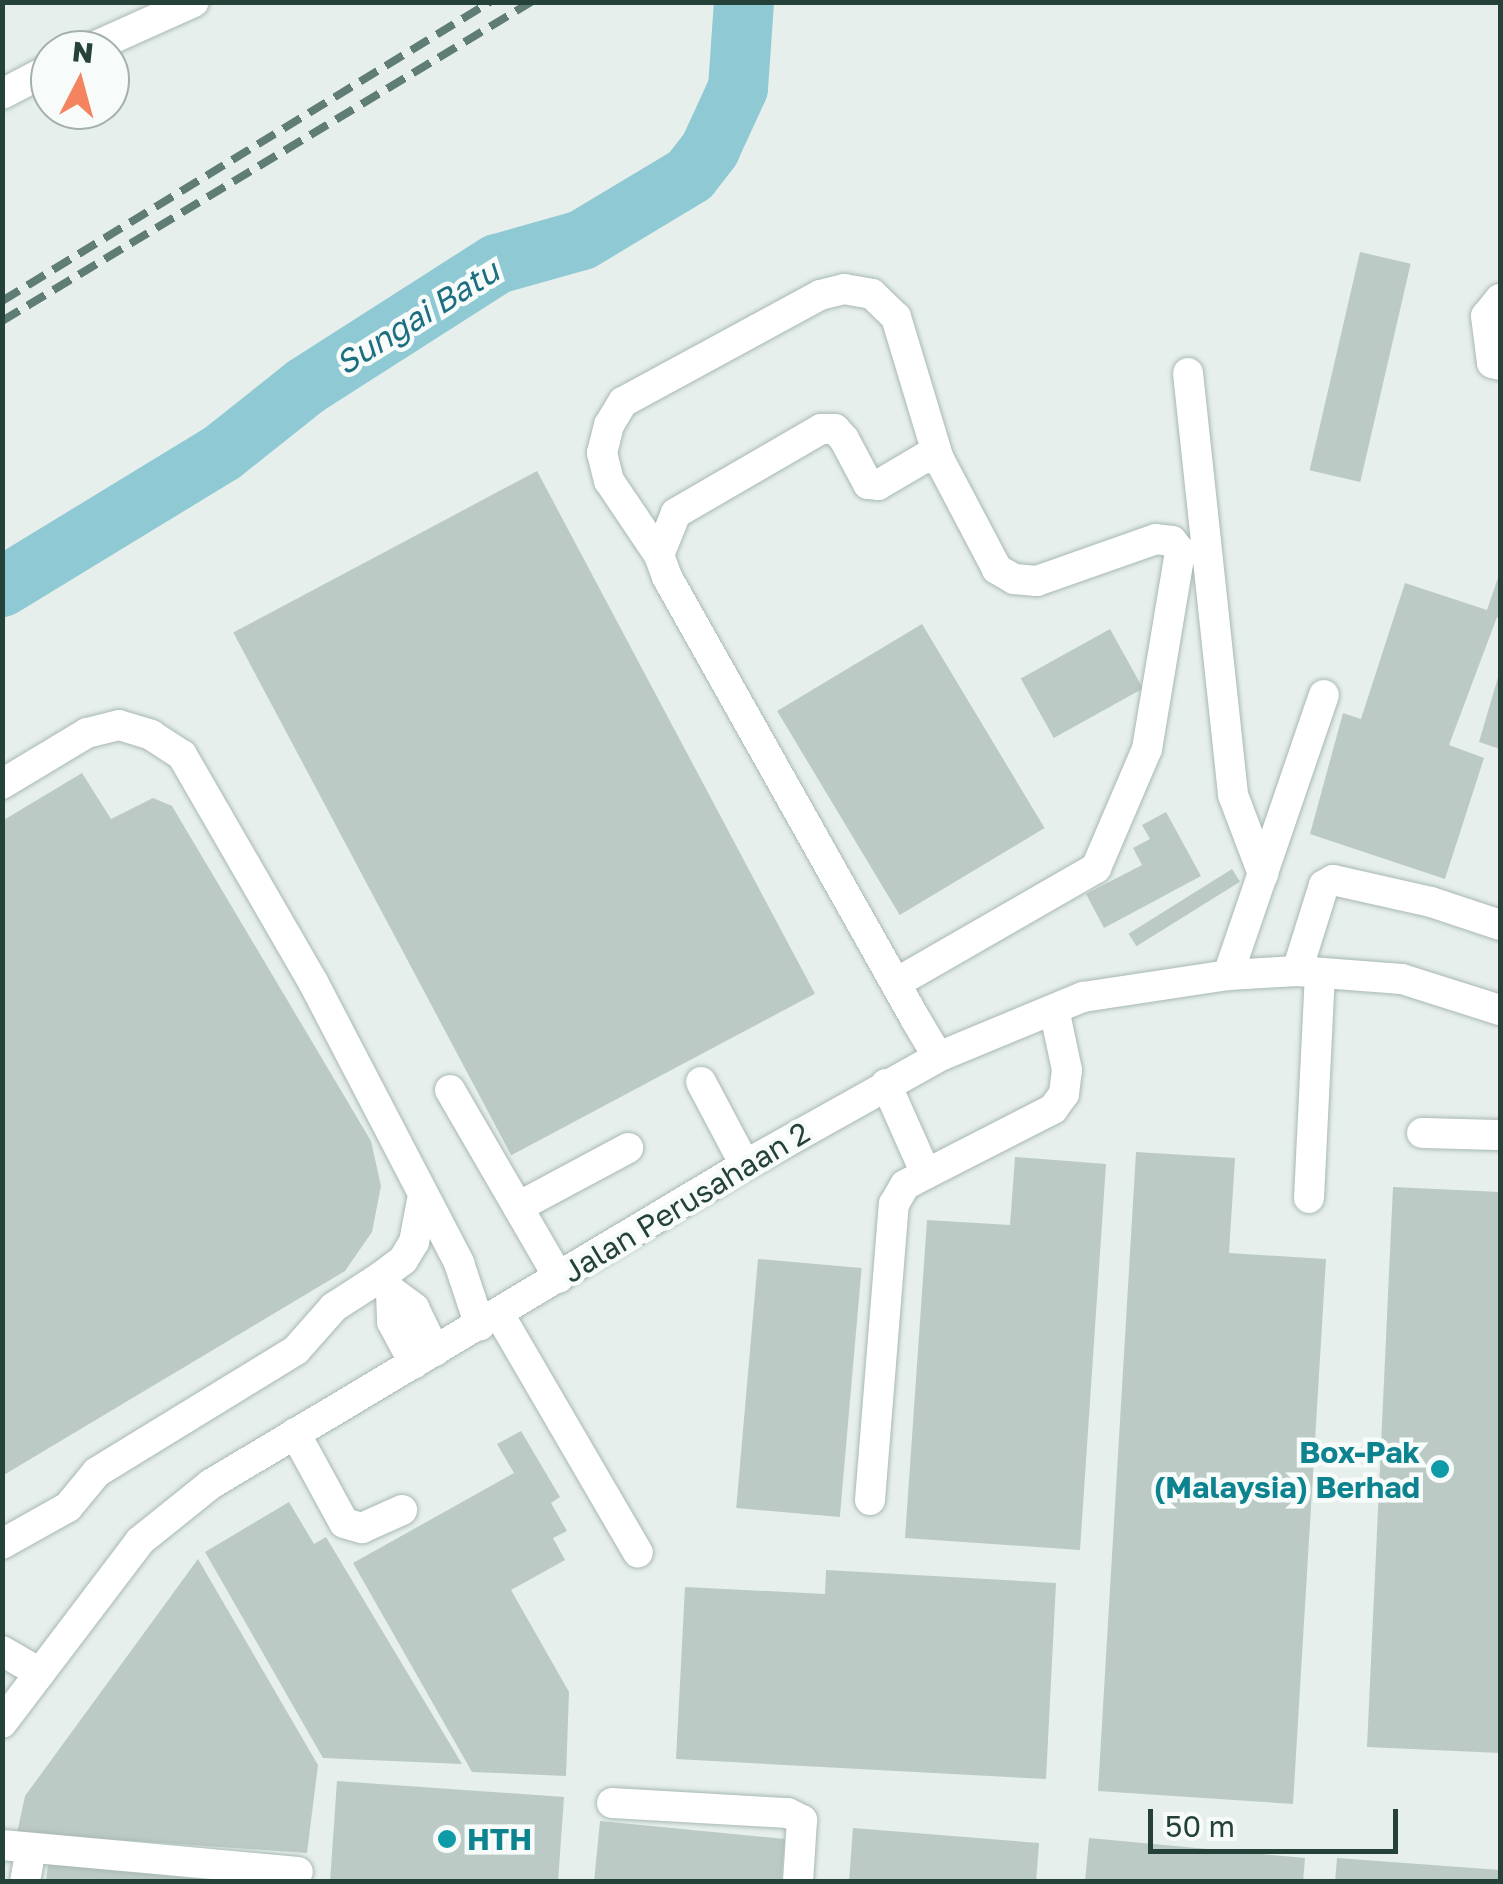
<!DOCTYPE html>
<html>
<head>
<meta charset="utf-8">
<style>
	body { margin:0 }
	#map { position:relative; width:1503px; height:1884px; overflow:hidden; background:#e6efeb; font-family:"Golos Text",sans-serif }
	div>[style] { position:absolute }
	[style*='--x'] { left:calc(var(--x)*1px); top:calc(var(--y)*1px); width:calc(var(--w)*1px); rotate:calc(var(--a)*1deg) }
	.river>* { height:60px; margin:-30px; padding:0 30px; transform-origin:30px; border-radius:30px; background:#8ec9d4 }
	.building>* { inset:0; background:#bbcac4; transform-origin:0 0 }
	.roads { filter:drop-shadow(0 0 2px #a8b8b2) drop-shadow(0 0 2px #a8b8b2) }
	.minor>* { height:30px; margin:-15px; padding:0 15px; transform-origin:15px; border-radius:15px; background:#fff }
	.rail>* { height:8px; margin-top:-4px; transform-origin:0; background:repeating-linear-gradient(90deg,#5f7d75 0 20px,transparent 0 30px) }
	.dots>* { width:28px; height:28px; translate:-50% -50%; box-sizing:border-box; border:5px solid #f7fbf9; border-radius:50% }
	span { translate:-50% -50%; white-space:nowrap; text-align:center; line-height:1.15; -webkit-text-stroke:9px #f7fbf9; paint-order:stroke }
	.street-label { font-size:30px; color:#24423a }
	.culture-label { font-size:30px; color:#0d838f; font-weight:700 }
	.right { translate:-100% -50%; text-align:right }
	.left { translate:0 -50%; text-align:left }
	.water-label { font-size:32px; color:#1c6f80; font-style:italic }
	.frame { position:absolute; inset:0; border:5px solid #24423a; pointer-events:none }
	.north { position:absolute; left:30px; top:30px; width:100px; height:100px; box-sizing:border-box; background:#f7fbf9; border:2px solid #a3b1ad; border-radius:50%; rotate:6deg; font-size:28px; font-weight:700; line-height:40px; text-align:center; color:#24423a }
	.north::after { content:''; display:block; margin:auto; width:35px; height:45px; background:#f4845f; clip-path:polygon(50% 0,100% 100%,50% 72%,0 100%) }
	.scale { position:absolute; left:1148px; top:1809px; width:250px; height:45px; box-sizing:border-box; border:5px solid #24423a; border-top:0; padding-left:12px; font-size:30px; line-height:35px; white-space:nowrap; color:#24423a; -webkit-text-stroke:8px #f7fbf9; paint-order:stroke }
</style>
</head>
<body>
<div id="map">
	<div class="river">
		<i style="--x:2;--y:587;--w:259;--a:-31.4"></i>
		<i style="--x:223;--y:452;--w:106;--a:-38.5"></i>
		<i style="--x:306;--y:386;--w:227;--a:-32.6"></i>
		<i style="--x:497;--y:264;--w:88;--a:-15.8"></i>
		<i style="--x:582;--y:240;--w:126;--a:-31"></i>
		<i style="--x:690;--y:175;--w:33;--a:-52"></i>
		<i style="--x:710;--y:149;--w:67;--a:-65.3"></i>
		<i style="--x:738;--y:88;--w:86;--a:-86"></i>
	</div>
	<div class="building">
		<i style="left:1360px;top:252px;width:52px;height:224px;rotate:13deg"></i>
		<i style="left:537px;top:471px;width:592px;height:344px;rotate:62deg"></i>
		<i style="clip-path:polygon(1500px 572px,1500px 618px,1497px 617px,1449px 745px,1484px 758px,1445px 879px,1310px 834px,1343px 713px,1361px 719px,1405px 583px,1487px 610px)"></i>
		<i style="left:922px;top:624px;width:238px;height:169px;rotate:59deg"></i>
		<i style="left:1110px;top:629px;width:68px;height:102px;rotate:61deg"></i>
		<i style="clip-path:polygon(1499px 674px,1500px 674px,1500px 749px,1479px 742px)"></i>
		<i style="clip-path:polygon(82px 773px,111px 819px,153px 798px,172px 806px,371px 1141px,381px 1186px,372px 1232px,345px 1271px,2px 1476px,2px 821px)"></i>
		<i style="clip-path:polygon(1166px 812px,1201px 876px,1104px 928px,1086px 894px,1142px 865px,1133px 848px,1150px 839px,1142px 825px)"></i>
		<i style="left:1232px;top:869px;width:15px;height:122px;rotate:58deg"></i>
		<i style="clip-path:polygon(1136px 1152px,1235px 1158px,1229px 1253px,1326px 1259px,1293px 1804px,1098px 1791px)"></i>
		<i style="clip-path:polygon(1015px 1157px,1106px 1164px,1080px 1550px,905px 1538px,927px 1220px,1010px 1225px)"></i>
		<i style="clip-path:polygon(1393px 1187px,1500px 1192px,1500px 1753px,1367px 1747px)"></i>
		<i style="left:758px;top:1259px;width:104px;height:250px;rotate:5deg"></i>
		<i style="clip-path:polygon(521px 1431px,560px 1497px,551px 1503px,567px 1531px,553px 1538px,565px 1560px,511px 1590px,569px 1692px,566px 1776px,472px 1772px,353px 1563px,514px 1473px,497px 1444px)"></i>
		<i style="clip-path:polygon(289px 1502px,314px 1544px,326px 1537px,462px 1764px,323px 1758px,205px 1552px)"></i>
		<i style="clip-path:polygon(198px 1559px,318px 1765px,307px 1853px,17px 1833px,25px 1796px)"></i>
		<i style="clip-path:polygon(826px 1570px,1056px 1583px,1046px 1779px,676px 1759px,685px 1587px,825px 1594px)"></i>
		<i style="clip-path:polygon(337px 1781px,564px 1797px,558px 1882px,330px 1882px)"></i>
		<i style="clip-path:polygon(600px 1821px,785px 1839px,781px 1882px,594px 1882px)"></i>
		<i style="clip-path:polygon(853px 1828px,1039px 1843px,1036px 1882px,849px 1882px)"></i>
		<i style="clip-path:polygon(1089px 1838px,1305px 1858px,1303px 1882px,1085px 1882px)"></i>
		<i style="clip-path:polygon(1337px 1858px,1500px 1870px,1500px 1882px,1335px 1882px)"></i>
		<i style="clip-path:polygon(48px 1864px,203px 1879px,203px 1882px,46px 1882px)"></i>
	</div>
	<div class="roads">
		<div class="minor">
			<i style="--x:87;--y:50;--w:117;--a:-24.2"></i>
			<i style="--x:2;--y:94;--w:54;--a:-27.5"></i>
			<i style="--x:1500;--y:299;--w:22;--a:129"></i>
			<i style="--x:1486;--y:316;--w:47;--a:82.7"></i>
			<i style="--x:1492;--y:363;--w:8;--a:14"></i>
			<i style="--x:1188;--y:373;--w:424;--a:83.9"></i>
			<i style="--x:1233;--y:795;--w:85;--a:69.2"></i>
			<i style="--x:659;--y:555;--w:89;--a:-124"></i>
			<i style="--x:609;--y:481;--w:29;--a:-104"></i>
			<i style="--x:602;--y:453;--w:29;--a:-76"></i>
			<i style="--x:609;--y:425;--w:27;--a:-59"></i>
			<i style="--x:623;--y:402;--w:224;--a:-28.5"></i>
			<i style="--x:820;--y:295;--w:25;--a:-14"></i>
			<i style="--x:844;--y:289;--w:28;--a:10"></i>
			<i style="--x:872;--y:294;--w:33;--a:44"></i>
			<i style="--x:896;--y:317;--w:148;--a:73.2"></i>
			<i style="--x:2;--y:784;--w:99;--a:-31"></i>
			<i style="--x:87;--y:733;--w:33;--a:-14"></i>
			<i style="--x:119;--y:725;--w:34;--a:17"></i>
			<i style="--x:151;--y:735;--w:37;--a:33"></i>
			<i style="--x:182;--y:755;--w:262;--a:60"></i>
			<i style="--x:313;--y:982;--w:317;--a:62.5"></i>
			<i style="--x:459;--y:1263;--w:66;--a:71.6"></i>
			<i style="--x:1297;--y:971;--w:90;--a:-72.6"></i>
			<i style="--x:1324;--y:885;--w:10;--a:-29"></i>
			<i style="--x:1333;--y:880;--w:100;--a:12.7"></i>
			<i style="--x:1431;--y:902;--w:73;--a:18.4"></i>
			<i style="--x:1228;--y:975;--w:296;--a:-71.1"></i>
			<i style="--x:896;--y:983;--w:231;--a:-29.9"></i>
			<i style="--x:1096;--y:868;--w:129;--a:-66.8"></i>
			<i style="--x:1147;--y:749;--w:201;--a:-80.5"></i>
			<i style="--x:1180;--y:551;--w:13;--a:-129"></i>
			<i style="--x:1172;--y:541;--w:16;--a:-173"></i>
			<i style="--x:1156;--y:539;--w:126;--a:160.6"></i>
			<i style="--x:1037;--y:581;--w:23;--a:-175"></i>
			<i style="--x:1014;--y:579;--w:20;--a:-150"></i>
			<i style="--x:997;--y:569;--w:124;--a:-117.8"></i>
			<i style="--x:939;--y:459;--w:15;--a:-176"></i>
			<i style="--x:924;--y:458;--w:53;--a:149.6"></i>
			<i style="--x:878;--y:485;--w:10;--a:-174"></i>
			<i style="--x:868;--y:484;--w:51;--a:-118.1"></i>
			<i style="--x:844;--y:439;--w:13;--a:-132"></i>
			<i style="--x:835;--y:429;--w:14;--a:180"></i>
			<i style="--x:821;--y:429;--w:168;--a:149.9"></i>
			<i style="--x:676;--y:513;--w:45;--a:112"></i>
			<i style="--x:659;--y:555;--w:23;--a:70"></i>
			<i style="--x:667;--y:577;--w:508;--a:60.66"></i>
			<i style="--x:916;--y:1020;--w:43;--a:59.3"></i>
			<i style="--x:701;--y:1082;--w:94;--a:62.1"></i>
			<i style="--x:886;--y:1084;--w:98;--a:66"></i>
			<i style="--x:926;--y:1174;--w:143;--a:-27.1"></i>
			<i style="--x:1053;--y:1109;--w:19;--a:-54"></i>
			<i style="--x:1064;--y:1094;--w:24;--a:-83"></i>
			<i style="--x:1067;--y:1070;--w:62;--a:-102"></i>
			<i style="--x:450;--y:1090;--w:217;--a:59.9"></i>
			<i style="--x:1422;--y:1133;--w:78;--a:1.5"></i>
			<i style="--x:423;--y:1195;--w:48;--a:100.8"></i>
			<i style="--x:414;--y:1242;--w:21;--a:121"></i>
			<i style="--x:403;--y:1260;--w:26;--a:143"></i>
			<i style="--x:382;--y:1276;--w:17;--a:59"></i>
			<i style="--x:391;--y:1291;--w:29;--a:36"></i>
			<i style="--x:414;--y:1308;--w:48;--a:64"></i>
			<i style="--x:1309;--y:1198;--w:225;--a:-87.2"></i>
			<i style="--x:518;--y:1207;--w:125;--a:-28.2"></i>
			<i style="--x:391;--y:1291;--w:31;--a:88"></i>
			<i style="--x:392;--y:1322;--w:47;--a:61.8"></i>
			<i style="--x:499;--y:1314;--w:276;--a:59.8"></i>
			<i style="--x:295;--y:1433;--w:102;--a:61.4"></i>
			<i style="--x:344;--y:1523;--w:19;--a:16"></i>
			<i style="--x:362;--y:1528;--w:44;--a:-24.2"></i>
			<i style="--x:870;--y:1500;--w:297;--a:-85.4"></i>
			<i style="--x:894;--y:1204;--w:22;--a:-60"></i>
			<i style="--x:905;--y:1185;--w:24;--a:-28"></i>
			<i style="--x:2;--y:1544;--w:76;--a:-29.3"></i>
			<i style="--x:68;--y:1507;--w:45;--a:-50.4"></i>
			<i style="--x:97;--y:1472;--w:233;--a:-31.5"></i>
			<i style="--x:296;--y:1350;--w:57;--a:-48.5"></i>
			<i style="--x:334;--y:1307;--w:57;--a:-32.9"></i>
			<i style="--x:2;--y:1651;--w:44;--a:30.1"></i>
			<i style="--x:2;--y:1723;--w:228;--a:-52.8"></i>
			<i style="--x:140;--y:1541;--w:91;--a:-38.8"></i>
			<i style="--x:211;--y:1484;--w:622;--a:-30.85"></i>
			<i style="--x:745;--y:1165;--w:221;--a:-29.2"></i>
			<i style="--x:938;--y:1057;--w:157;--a:-22.5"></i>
			<i style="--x:1083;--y:997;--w:147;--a:-8.6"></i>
			<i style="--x:1228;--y:975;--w:69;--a:-3.3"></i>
			<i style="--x:1297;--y:971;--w:105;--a:4.4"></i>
			<i style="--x:1402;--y:979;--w:103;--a:17.6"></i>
			<i style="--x:612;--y:1803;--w:176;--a:3.3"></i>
			<i style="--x:788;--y:1813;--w:16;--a:27"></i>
			<i style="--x:802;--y:1820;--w:62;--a:93.7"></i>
			<i style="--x:2;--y:1845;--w:297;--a:5.2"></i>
			<i style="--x:25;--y:1882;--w:34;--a:-80"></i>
		</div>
	</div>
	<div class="rail">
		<i style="--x:2;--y:301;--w:572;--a:-31.5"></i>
		<i style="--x:2;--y:321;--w:618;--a:-31.09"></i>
	</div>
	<div class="dots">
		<i style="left:1440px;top:1469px;background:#0f9aa8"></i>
		<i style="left:447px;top:1839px;background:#0f9aa8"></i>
	</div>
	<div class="street-label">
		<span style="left:686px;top:1202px;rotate:-31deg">Jalan Perusahaan 2</span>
	</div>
	<div class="culture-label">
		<span class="right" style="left:1420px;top:1469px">Box-Pak<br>(Malaysia) Berhad</span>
		<span class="left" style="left:467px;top:1839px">HTH</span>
	</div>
	<div class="water-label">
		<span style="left:417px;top:317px;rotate:-32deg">Sungai Batu</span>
	</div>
	<div class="frame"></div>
	<div class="north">N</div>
	<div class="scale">50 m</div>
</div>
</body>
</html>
